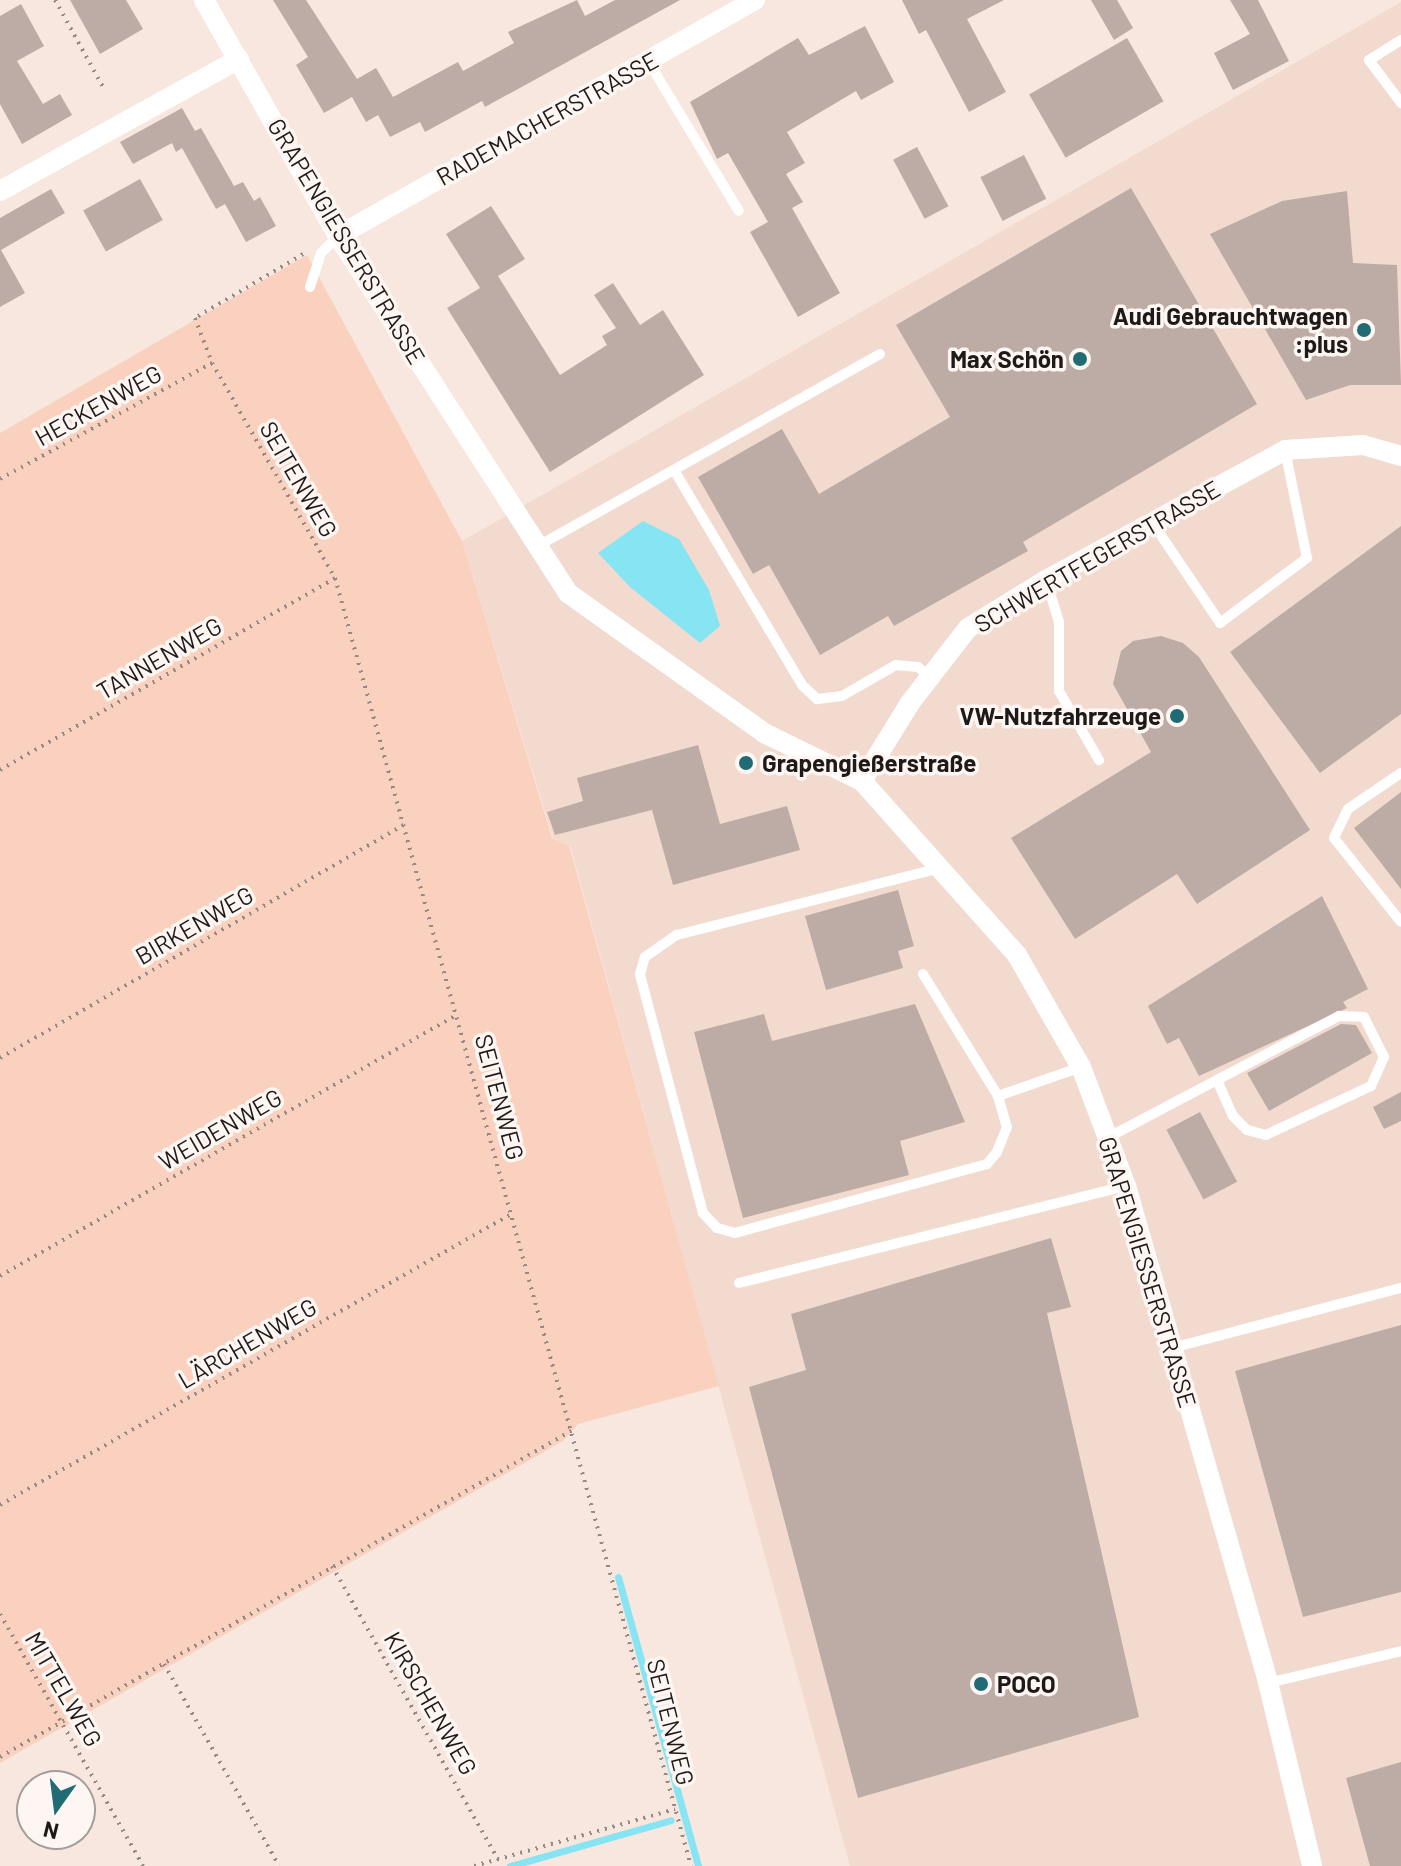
<!DOCTYPE html>
<html>
<head>
<meta charset="utf-8">
<style>
	body { margin:0 }
	#map { position:relative; width:1401px; height:1866px; overflow:hidden; background:#f8e7df; font-family:Barlow,sans-serif }
	div>[style] { position:absolute }
	[style*='--x'] { left:calc(var(--x)*1px); top:calc(var(--y)*1px); width:calc(var(--w)*1px); rotate:calc(var(--a)*1deg) }
	.built>* { inset:0; background:#f3dacf }
	.green>* { inset:0; background:#fad1be }
	.water>* { inset:0; background:#87e4f2 }
	.stream>* { height:7px; margin:-3.5px; padding:0 3.5px; transform-origin:3.5px; border-radius:3.5px; background:#87e4f2 }
	.building>* { inset:0; background:#bdaca5; transform-origin:0 0 }
	.path>* { height:4px; margin-top:-2px; transform-origin:0; background:repeating-linear-gradient(90deg,#958983 0 2px,transparent 0 8px) }
	.lane>* { height:10px; margin:-5px; padding:0 5px; transform-origin:5px; border-radius:5px; background:#fff }
	.street>* { height:20px; margin:-10px; padding:0 10px; transform-origin:10px; border-radius:10px; background:#fff }
	.dots>* { width:22px; height:22px; translate:-50% -50%; box-sizing:border-box; border:4px solid #fdf6f3; border-radius:50% }
	span { translate:-50% -50%; white-space:nowrap; text-align:center; line-height:1.15; -webkit-text-stroke:7px #fdf6f3; paint-order:stroke }
	.street-label { font-size:24px; color:#1f1917 }
	.poi-label { font-size:24px; color:#1f1917; font-weight:700 }
	.right { translate:-100% -50%; text-align:right }
	.left { translate:0 -50%; text-align:left }
	.north { position:absolute; left:16px; top:1770px; width:80px; height:80px; box-sizing:border-box; background:#fdf6f3; border:2px solid #a49e9b; border-radius:50%; rotate:194deg; font-size:22px; font-weight:700; line-height:32px; text-align:center; color:#1f1917 }
	.north::after { content:''; display:block; margin:auto; width:28px; height:36px; background:#216b75; clip-path:polygon(50% 0,100% 100%,50% 72%,0 100%) }
</style>
</head>
<body>
<div id="map">
	<div class="built">
		<i style="clip-path:polygon(1401px 2px,1401px 1866px,850px 1866px,570px 845px,553px 838px,462px 541px)"></i>
	</div>
	<div class="green">
		<i style="clip-path:polygon(307px 255px,462px 541px,552px 838px,569px 845px,719px 1386px,578px 1424px,563px 1441px,0 1763px,0 433px)"></i>
	</div>
	<div class="water">
		<i style="clip-path:polygon(643px 521px,679px 539px,709px 590px,720px 626px,700px 643px,630px 587px,598px 553px)"></i>
	</div>
	<div class="stream">
		<i style="--x:618;--y:1577;--w:300;--a:74.5"></i>
		<i style="--x:510;--y:1866;--w:167;--a:-15.9"></i>
	</div>
	<div class="building">
		<i style="clip-path:polygon(70px 0,126px 0,143px 29px,100px 54px)"></i>
		<i style="clip-path:polygon(273px 0,306px 0,357px 79px,376px 68px,393px 97px,458px 62px,463px 71px,514px 43px,508px 32px,577px 0,585px 16px,615px 0,680px 0,485px 107px,482px 101px,425px 132px,420px 122px,390px 137px,378px 115px,366px 122px,352px 97px,324px 113px,296px 65px,308px 57px)"></i>
		<i style="clip-path:polygon(902px 0,1004px 0,967px 19px,1006px 92px,969px 112px,926px 30px,919px 34px)"></i>
		<i style="clip-path:polygon(1091px 0,1117px 0,1133px 28px,1114px 40px)"></i>
		<i style="clip-path:polygon(1230px 0,1258px 0,1289px 61px,1233px 90px,1214px 53px,1250px 34px)"></i>
		<i style="clip-path:polygon(21px 4px,44px 46px,17px 61px,43px 104px,60px 94px,72px 115px,22px 144px,0 104px,0 16px)"></i>
		<i style="clip-path:polygon(865px 26px,894px 82px,861px 100px,856px 91px,787px 132px,805px 163px,786px 174px,803px 202px,792px 208px,840px 293px,798px 317px,750px 232px,768px 222px,728px 153px,717px 159px,690px 102px,798px 38px,809px 55px)"></i>
		<i style="left:1127px;top:38px;width:73px;height:113px;rotate:60deg"></i>
		<i style="clip-path:polygon(182px 108px,195px 131px,201px 128px,234px 186px,243px 182px,254px 201px,260px 197px,276px 226px,246px 242px,225px 204px,216px 209px,182px 148px,176px 152px,172px 143px,133px 164px,120px 142px)"></i>
		<i style="left:917px;top:147px;width:67px;height:27px;rotate:62deg"></i>
		<i style="left:1024px;top:155px;width:49px;height:49px;rotate:63deg"></i>
		<i style="left:140px;top:179px;width:47px;height:65px;rotate:61deg"></i>
		<i style="clip-path:polygon(1131px 188px,1257px 404px,1023px 542px,1028px 551px,894px 626px,888px 616px,820px 655px,769px 565px,753px 574px,698px 477px,782px 429px,819px 494px,950px 417px,896px 325px)"></i>
		<i style="clip-path:polygon(51px 189px,65px 213px,1px 250px,25px 293px,0 307px,0 218px)"></i>
		<i style="clip-path:polygon(1347px 191px,1353px 263px,1397px 265px,1401px 385px,1350px 385px,1306px 400px,1210px 234px,1282px 201px)"></i>
		<i style="clip-path:polygon(491px 206px,525px 259px,498px 276px,560px 375px,607px 345px,602px 336px,616px 328px,594px 295px,613px 283px,640px 325px,663px 310px,704px 375px,550px 472px,447px 308px,480px 288px,446px 234px)"></i>
		<i style="clip-path:polygon(1401px 526px,1401px 714px,1320px 773px,1230px 652px)"></i>
		<i style="clip-path:polygon(1161px 636px,1183px 643px,1199px 657px,1310px 830px,1197px 904px,1177px 874px,1075px 939px,1011px 838px,1151px 752px,1113px 684px,1121px 651px,1133px 641px)"></i>
		<i style="clip-path:polygon(698px 745px,720px 824px,787px 806px,800px 850px,673px 885px,652px 810px,555px 835px,547px 812px,583px 801px,577px 778px)"></i>
		<i style="clip-path:polygon(1401px 792px,1401px 889px,1354px 828px)"></i>
		<i style="clip-path:polygon(898px 890px,914px 946px,898px 951px,903px 968px,826px 990px,805px 916px)"></i>
		<i style="clip-path:polygon(1322px 896px,1368px 989px,1343px 1002px,1347px 1008px,1199px 1076px,1179px 1038px,1167px 1044px,1148px 1006px)"></i>
		<i style="clip-path:polygon(915px 1004px,965px 1122px,900px 1141px,909px 1175px,743px 1218px,694px 1032px,764px 1014px,772px 1041px)"></i>
		<i style="clip-path:polygon(1341px 1024px,1356px 1025px,1372px 1053px,1269px 1111px,1247px 1073px)"></i>
		<i style="clip-path:polygon(1401px 1092px,1401px 1121px,1384px 1129px,1373px 1107px)"></i>
		<i style="left:1200px;top:1112px;width:79px;height:38px;rotate:62deg"></i>
		<i style="clip-path:polygon(1051px 1238px,1071px 1307px,1047px 1313px,1139px 1717px,858px 1798px,749px 1387px,806px 1370px,791px 1314px)"></i>
		<i style="clip-path:polygon(1401px 1325px,1401px 1592px,1303px 1617px,1235px 1371px)"></i>
		<i style="clip-path:polygon(1401px 1762px,1401px 1866px,1370px 1866px,1346px 1778px)"></i>
	</div>
	<div class="path">
		<i style="--x:55;--y:0;--w:99;--a:61.1"></i>
		<i style="--x:303;--y:254;--w:126;--a:149.3"></i>
		<i style="--x:195;--y:318;--w:48;--a:69.3"></i>
		<i style="--x:212;--y:363;--w:248;--a:60.2"></i>
		<i style="--x:335;--y:578;--w:1336;--a:74.55"></i>
		<i style="--x:0;--y:479;--w:242;--a:-28.7"></i>
		<i style="--x:0;--y:770;--w:386;--a:-29.8"></i>
		<i style="--x:0;--y:1058;--w:470;--a:-30"></i>
		<i style="--x:0;--y:1276;--w:528;--a:-29.77"></i>
		<i style="--x:0;--y:1505;--w:590;--a:-29.65"></i>
		<i style="--x:332;--y:1566;--w:337;--a:60.5"></i>
		<i style="--x:0;--y:1614;--w:290;--a:60.4"></i>
		<i style="--x:164;--y:1664;--w:232;--a:60.3"></i>
		<i style="--x:0;--y:1757;--w:658;--a:-29.72"></i>
		<i style="--x:474;--y:1866;--w:209;--a:-15.8"></i>
	</div>
	<div class="lane">
		<i style="--x:1401;--y:40;--w:38;--a:148"></i>
		<i style="--x:1369;--y:60;--w:54;--a:53.3"></i>
		<i style="--x:648;--y:61;--w:175;--a:58.8"></i>
		<i style="--x:310;--y:287;--w:36;--a:-72"></i>
		<i style="--x:321;--y:253;--w:24;--a:-45"></i>
		<i style="--x:674;--y:470;--w:250;--a:59.2"></i>
		<i style="--x:802;--y:685;--w:21;--a:43"></i>
		<i style="--x:817;--y:699;--w:25;--a:-7"></i>
		<i style="--x:842;--y:696;--w:62;--a:-29.9"></i>
		<i style="--x:896;--y:665;--w:22;--a:5"></i>
		<i style="--x:918;--y:667;--w:16;--a:40"></i>
		<i style="--x:1152;--y:522;--w:122;--a:56"></i>
		<i style="--x:1220;--y:623;--w:109;--a:-36.8"></i>
		<i style="--x:1307;--y:558;--w:110;--a:-101.5"></i>
		<i style="--x:538;--y:546;--w:392;--a:-29.3"></i>
		<i style="--x:1046;--y:580;--w:44;--a:72.8"></i>
		<i style="--x:1059;--y:622;--w:69;--a:90"></i>
		<i style="--x:1059;--y:691;--w:80;--a:59.9"></i>
		<i style="--x:1401;--y:773;--w:64;--a:145.8"></i>
		<i style="--x:1348;--y:809;--w:32;--a:116"></i>
		<i style="--x:1334;--y:838;--w:107;--a:51.4"></i>
		<i style="--x:923;--y:974;--w:143;--a:58.4"></i>
		<i style="--x:998;--y:1096;--w:32;--a:74"></i>
		<i style="--x:1007;--y:1127;--w:27;--a:112"></i>
		<i style="--x:997;--y:1152;--w:16;--a:130"></i>
		<i style="--x:987;--y:1164;--w:261;--a:164.7"></i>
		<i style="--x:735;--y:1233;--w:19;--a:-164"></i>
		<i style="--x:717;--y:1228;--w:21;--a:-133"></i>
		<i style="--x:703;--y:1213;--w:247;--a:-104.8"></i>
		<i style="--x:640;--y:974;--w:18;--a:-74"></i>
		<i style="--x:645;--y:957;--w:39;--a:-35"></i>
		<i style="--x:677;--y:935;--w:271;--a:-14.3"></i>
		<i style="--x:998;--y:1096;--w:88;--a:-19.3"></i>
		<i style="--x:1107;--y:1138;--w:124;--a:-27.8"></i>
		<i style="--x:1217;--y:1080;--w:138;--a:-27.7"></i>
		<i style="--x:1339;--y:1016;--w:25;--a:2"></i>
		<i style="--x:1364;--y:1017;--w:45;--a:63.4"></i>
		<i style="--x:1384;--y:1057;--w:32;--a:114"></i>
		<i style="--x:1371;--y:1086;--w:116;--a:155"></i>
		<i style="--x:1266;--y:1135;--w:20;--a:-165"></i>
		<i style="--x:1247;--y:1130;--w:20;--a:-135"></i>
		<i style="--x:1233;--y:1116;--w:39;--a:-114"></i>
		<i style="--x:739;--y:1283;--w:399;--a:-14.1"></i>
		<i style="--x:1172;--y:1348;--w:237;--a:-14.7"></i>
		<i style="--x:1268;--y:1683;--w:137;--a:-13.5"></i>
	</div>
	<div class="street">
		<i style="--x:204;--y:0;--w:271;--a:60.4"></i>
		<i style="--x:338;--y:236;--w:425;--a:57.2"></i>
		<i style="--x:568;--y:593;--w:241;--a:35.5"></i>
		<i style="--x:764;--y:733;--w:109;--a:26.1"></i>
		<i style="--x:862;--y:781;--w:233;--a:48.3"></i>
		<i style="--x:1017;--y:955;--w:129;--a:60.3"></i>
		<i style="--x:1081;--y:1067;--w:127;--a:69.3"></i>
		<i style="--x:1126;--y:1186;--w:512;--a:74.01"></i>
		<i style="--x:1267;--y:1678;--w:193;--a:76.5"></i>
		<i style="--x:0;--y:191;--w:273;--a:-28.9"></i>
		<i style="--x:338;--y:236;--w:479;--a:-29.5"></i>
		<i style="--x:862;--y:781;--w:92;--a:-58.4"></i>
		<i style="--x:910;--y:703;--w:95;--a:-52.3"></i>
		<i style="--x:968;--y:628;--w:92;--a:-31.6"></i>
		<i style="--x:1046;--y:580;--w:272;--a:-28.5"></i>
		<i style="--x:1285;--y:450;--w:78;--a:-3.7"></i>
		<i style="--x:1363;--y:445;--w:40;--a:16"></i>
	</div>
	<div class="dots">
		<i style="left:1364px;top:330px;background:#216b75"></i>
		<i style="left:1080px;top:359px;background:#216b75"></i>
		<i style="left:1177px;top:716px;background:#216b75"></i>
		<i style="left:746px;top:763px;background:#216b75"></i>
		<i style="left:981px;top:1684px;background:#216b75"></i>
	</div>
	<div class="street-label">
		<span style="left:547px;top:118px;rotate:-29deg">RADEMACHERSTRASSE</span>
		<span style="left:347px;top:241px;rotate:59deg">GRAPENGIESSERSTRASSE</span>
		<span style="left:98px;top:405px;rotate:-29deg">HECKENWEG</span>
		<span style="left:299px;top:479px;rotate:60deg">SEITENWEG</span>
		<span style="left:1097px;top:556px;rotate:-30deg">SCHWERTFEGERSTRASSE</span>
		<span style="left:159px;top:658px;rotate:-30deg">TANNENWEG</span>
		<span style="left:194px;top:925px;rotate:-30deg">BIRKENWEG</span>
		<span style="left:500px;top:1097px;rotate:75deg">SEITENWEG</span>
		<span style="left:220px;top:1129px;rotate:-30deg">WEIDENWEG</span>
		<span style="left:1148px;top:1272px;rotate:73deg">GRAPENGIESSERSTRASSE</span>
		<span style="left:247px;top:1343px;rotate:-30deg">LÄRCHENWEG</span>
		<span style="left:64px;top:1689px;rotate:60deg">MITTELWEG</span>
		<span style="left:431px;top:1703px;rotate:60deg">KIRSCHENWEG</span>
		<span style="left:671px;top:1722px;rotate:76deg">SEITENWEG</span>
	</div>
	<div class="poi-label">
		<span class="right" style="left:1348px;top:330px">Audi Gebrauchtwagen<br>:plus</span>
		<span class="right" style="left:1064px;top:359px">Max Schön</span>
		<span class="right" style="left:1161px;top:716px">VW-Nutzfahrzeuge</span>
		<span class="left" style="left:762px;top:763px">Grapengießerstraße</span>
		<span class="left" style="left:997px;top:1684px">POCO</span>
	</div>
	<div class="north">N</div>
</div>
</body>
</html>
